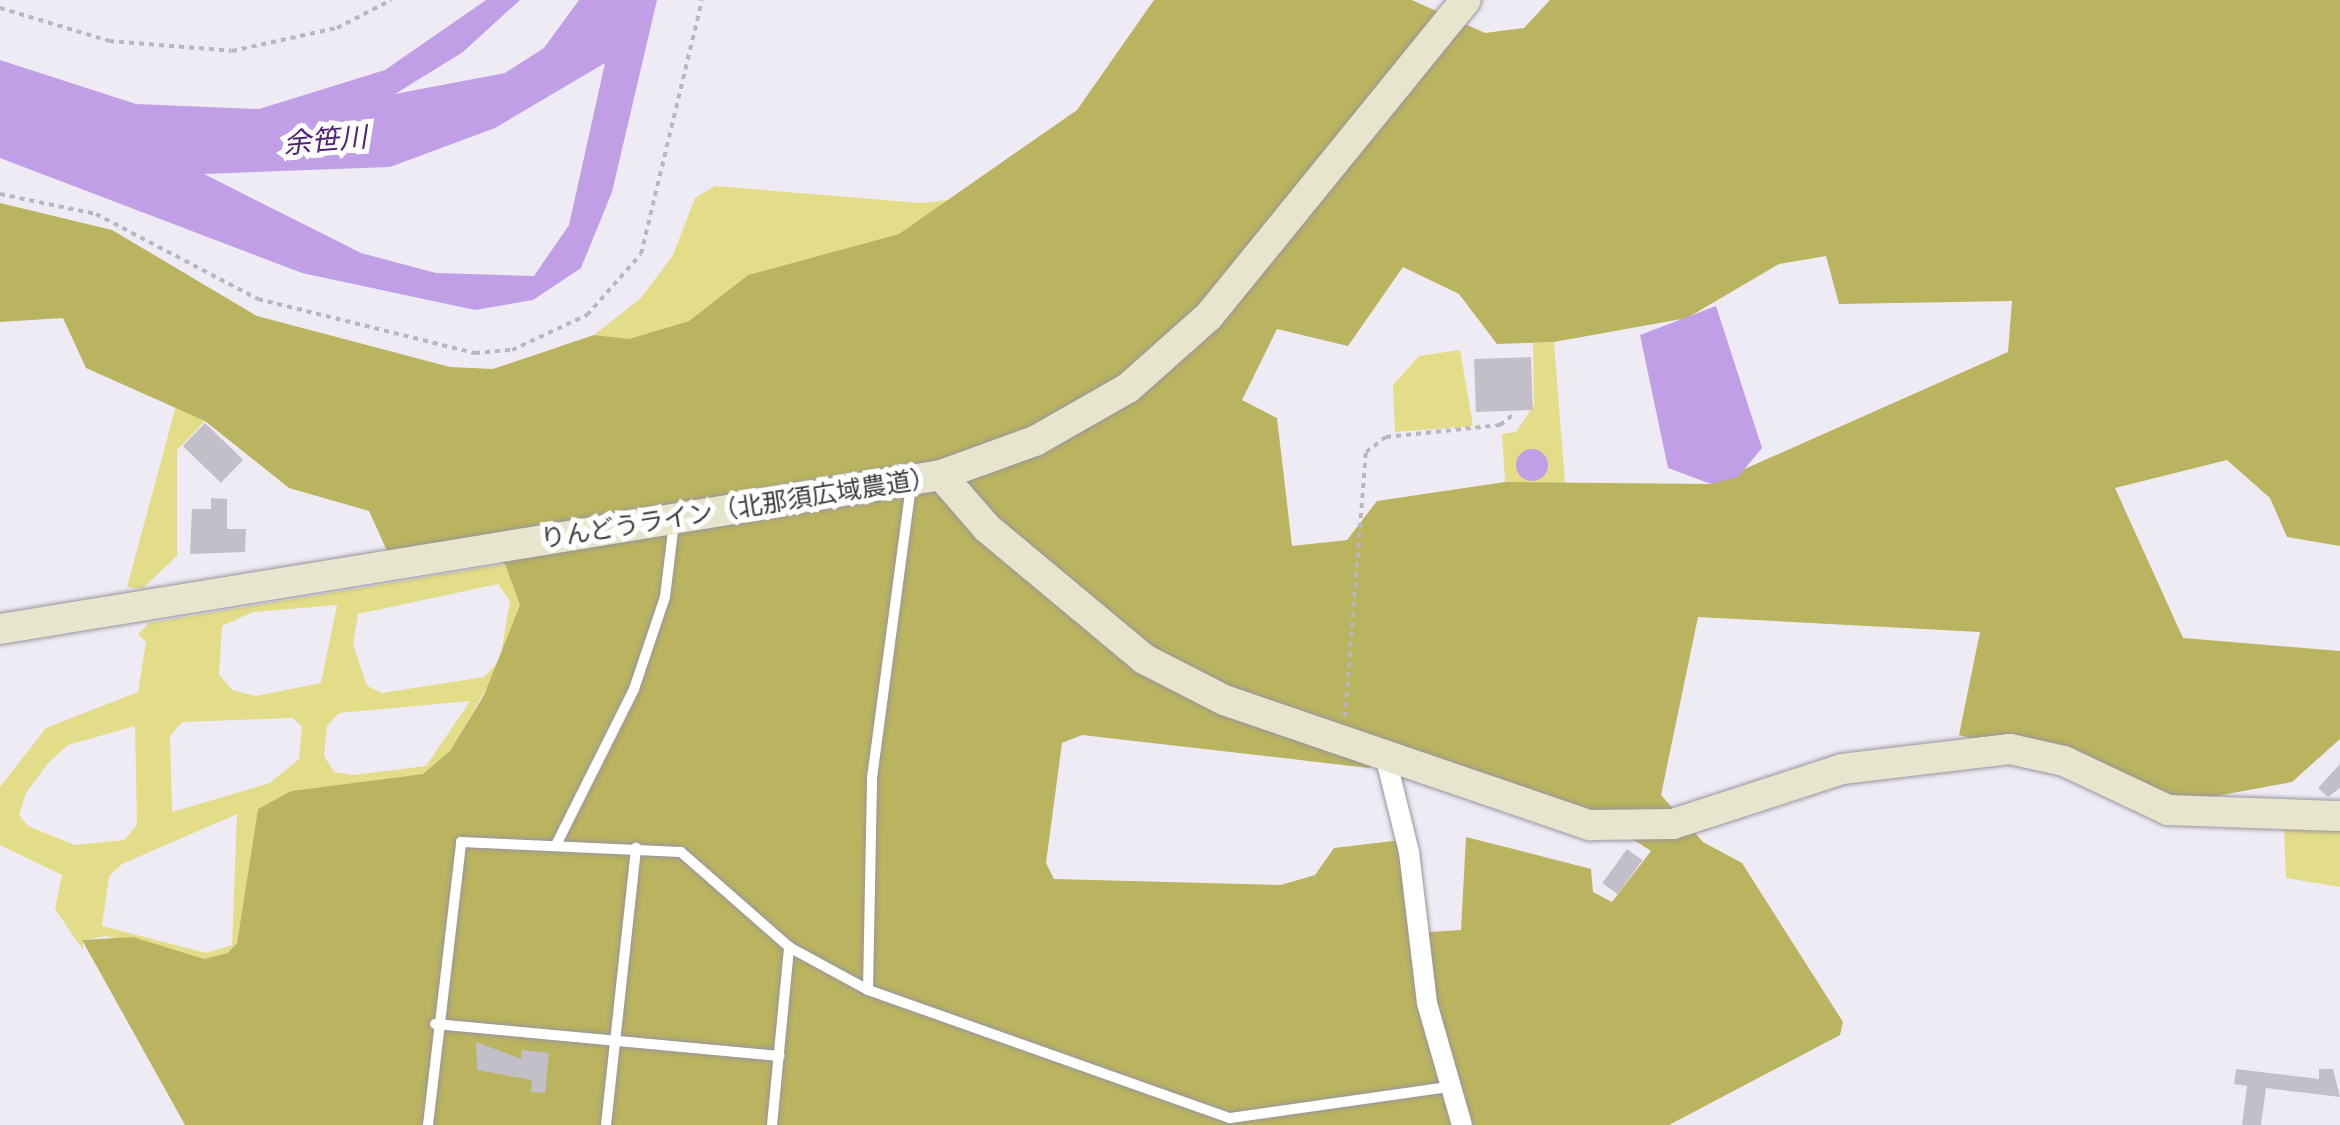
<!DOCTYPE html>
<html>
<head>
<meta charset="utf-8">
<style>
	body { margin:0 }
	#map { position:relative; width:2340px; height:1125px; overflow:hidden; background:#efebf5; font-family:"IBM Plex Serif","Noto Sans JP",serif }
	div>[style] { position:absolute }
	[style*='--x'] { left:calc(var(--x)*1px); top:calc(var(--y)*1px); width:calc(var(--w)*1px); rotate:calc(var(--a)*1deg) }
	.green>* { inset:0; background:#e3dc88 }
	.forest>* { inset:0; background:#bab35f }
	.water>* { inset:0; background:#c09fe6 }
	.round { border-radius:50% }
	.building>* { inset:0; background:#c3bfc8; transform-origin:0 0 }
	.path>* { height:4px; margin-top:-2px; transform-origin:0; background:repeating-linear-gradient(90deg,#b9b6be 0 5px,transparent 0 10px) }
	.roads { filter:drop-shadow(0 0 2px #98949d) drop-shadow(0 0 2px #98949d) }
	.lane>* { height:10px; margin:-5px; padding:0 5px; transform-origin:5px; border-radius:5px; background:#fff }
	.street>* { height:20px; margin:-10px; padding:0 10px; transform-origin:10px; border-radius:10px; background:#fff }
	.secondary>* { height:30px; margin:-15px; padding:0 15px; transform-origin:15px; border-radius:15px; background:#e7e5cd }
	span { translate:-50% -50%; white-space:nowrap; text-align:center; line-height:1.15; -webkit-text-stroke:10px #fff; paint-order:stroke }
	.street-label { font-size:25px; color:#3c3b3e }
	.water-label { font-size:28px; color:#502375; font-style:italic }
</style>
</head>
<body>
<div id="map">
	<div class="green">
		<i style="clip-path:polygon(715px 186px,920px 203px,949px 200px,899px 234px,748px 275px,689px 321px,629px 339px,594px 335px,641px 298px,673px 255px,695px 198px)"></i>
		<i style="clip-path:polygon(1554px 342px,1565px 484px,1505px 482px,1502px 434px,1516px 432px,1534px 405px,1533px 343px)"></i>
		<i style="clip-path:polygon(1460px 350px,1473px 426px,1395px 432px,1393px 385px,1419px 356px)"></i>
		<i style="clip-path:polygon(176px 406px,205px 421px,177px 450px,177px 556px,142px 589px,127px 587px)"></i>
		<i style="clip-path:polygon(evenodd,505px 564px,520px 605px,505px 656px,450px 752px,423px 774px,291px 791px,258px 809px,237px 943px,226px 953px,205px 959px,106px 936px,83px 940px,83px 950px,55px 909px,62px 875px,0 845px,0 787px,46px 728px,138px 692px,146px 642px,138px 634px,149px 623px,505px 564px,498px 584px,510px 601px,500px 660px,484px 677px,382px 693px,367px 686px,353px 644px,358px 614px,498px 584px,505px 564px,337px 605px,321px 683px,256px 696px,232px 690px,219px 674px,222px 626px,253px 612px,337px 605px,505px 564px,470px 701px,426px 766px,353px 775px,334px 772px,324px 756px,327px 726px,339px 713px,470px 701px,505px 564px,292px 718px,302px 726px,299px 759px,270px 783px,172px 812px,170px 736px,182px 722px,292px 718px,505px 564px,135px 726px,137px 825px,124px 840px,75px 845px,28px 826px,19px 815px,26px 793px,48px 763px,68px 745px,135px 726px,505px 564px,237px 814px,232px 945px,206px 953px,102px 926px,109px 876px,122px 864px,237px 814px)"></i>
		<i style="clip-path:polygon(2340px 827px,2340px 887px,2286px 878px,2284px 829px)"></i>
	</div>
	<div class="forest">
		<i style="clip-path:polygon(evenodd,1154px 0,1412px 0,1485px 33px,1524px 28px,1550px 0,2340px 0,2340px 546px,2287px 537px,2270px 498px,2227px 460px,2115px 488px,2183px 638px,2340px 651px,2340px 739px,2292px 782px,2189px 801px,1959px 735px,1980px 632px,1698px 617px,1661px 795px,1703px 842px,1742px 863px,1843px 1022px,1840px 1035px,1669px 1125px,185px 1125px,82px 940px,133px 937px,204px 959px,227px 953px,237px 943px,258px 809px,291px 791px,423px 774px,450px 751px,484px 695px,520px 605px,505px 564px,473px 546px,388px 553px,369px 511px,289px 488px,205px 421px,86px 368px,63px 318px,0 322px,0 203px,112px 230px,257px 316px,450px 367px,493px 369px,594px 335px,629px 339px,689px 321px,748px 275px,899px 234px,1077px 110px,1154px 0,1826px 256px,1839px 304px,2012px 301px,2008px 352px,1711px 484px,1505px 482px,1377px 501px,1347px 540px,1292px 546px,1277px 418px,1242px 400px,1277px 329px,1348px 346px,1403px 267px,1459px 294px,1497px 344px,1554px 342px,1687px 318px,1779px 264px,1826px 256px,1154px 0,1082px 735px,1369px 768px,1385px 751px,1623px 833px,1651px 851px,1612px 902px,1593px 892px,1591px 869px,1466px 837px,1461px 930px,1429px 932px,1410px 839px,1334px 848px,1315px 875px,1281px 885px,1054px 879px,1046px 863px,1062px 743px,1082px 735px)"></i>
	</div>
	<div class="water">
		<i style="clip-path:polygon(evenodd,486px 0,520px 0,463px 52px,395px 94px,505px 73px,544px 48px,579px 0,657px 0,612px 192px,581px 268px,533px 300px,475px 310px,302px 273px,0 158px,0 60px,136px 104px,259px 109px,385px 70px,486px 0,605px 63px,569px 225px,534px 276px,436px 273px,361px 253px,204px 174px,390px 167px,495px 128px,605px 63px)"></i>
		<i style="clip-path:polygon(1716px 306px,1762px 448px,1738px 477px,1711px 484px,1668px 468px,1640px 335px)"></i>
		<i class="round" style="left:1516px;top:449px;width:32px;height:32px"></i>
	</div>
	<div class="building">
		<i style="left:1531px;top:357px;width:53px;height:57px;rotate:88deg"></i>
		<i style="left:205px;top:423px;width:53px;height:32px;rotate:44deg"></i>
		<i style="clip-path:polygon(211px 498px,227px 499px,227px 529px,246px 529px,245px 552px,190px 554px,192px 509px,211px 509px)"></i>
		<i style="clip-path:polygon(2340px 764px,2340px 788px,2328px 797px,2318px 788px)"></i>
		<i style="left:1627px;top:849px;width:19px;height:42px;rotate:36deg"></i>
		<i style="clip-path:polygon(476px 1042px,521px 1059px,522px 1050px,549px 1053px,545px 1093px,531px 1092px,532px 1080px,477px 1070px)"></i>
		<i style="clip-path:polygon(2236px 1069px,2319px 1079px,2319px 1069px,2333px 1069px,2340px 1097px,2266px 1088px,2261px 1125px,2242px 1125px,2247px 1086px,2234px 1084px)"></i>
	</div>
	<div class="path">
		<i style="--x:0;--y:8;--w:114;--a:16.8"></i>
		<i style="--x:109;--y:41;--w:123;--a:4.6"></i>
		<i style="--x:232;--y:51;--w:107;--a:-12.4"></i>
		<i style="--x:337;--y:28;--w:61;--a:-27.4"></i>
		<i style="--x:0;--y:194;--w:98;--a:11.8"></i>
		<i style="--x:96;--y:214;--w:183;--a:27.7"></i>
		<i style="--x:258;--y:299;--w:224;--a:14"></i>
		<i style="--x:475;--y:353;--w:37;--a:-5"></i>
		<i style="--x:512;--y:350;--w:83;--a:-25"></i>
		<i style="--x:587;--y:315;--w:81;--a:-48.5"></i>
		<i style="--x:641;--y:254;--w:261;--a:-76.5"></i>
		<i style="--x:1345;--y:717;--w:266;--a:-85.5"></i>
		<i style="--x:1366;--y:452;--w:25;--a:-37"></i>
		<i style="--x:1386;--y:437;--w:115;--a:-6"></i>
		<i style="--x:1500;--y:425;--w:18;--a:-38"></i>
	</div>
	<div class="roads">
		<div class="lane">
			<i style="--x:557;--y:843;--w:172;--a:-63.4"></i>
			<i style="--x:634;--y:689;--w:97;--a:-71.4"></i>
			<i style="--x:665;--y:597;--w:75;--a:-83.1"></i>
			<i style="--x:868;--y:990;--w:212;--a:-88.9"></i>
			<i style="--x:872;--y:778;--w:295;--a:-82.4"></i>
			<i style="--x:435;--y:1024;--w:346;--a:5.3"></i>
			<i style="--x:428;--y:1125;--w:285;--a:-83.3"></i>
			<i style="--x:461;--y:842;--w:220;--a:2.6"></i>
			<i style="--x:681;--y:852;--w:144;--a:41.3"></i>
			<i style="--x:789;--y:947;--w:90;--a:28.6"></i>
			<i style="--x:868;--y:990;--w:384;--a:19.5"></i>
			<i style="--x:1230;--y:1118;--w:219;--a:-8.1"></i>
			<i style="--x:606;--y:1125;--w:279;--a:-83.8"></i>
			<i style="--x:772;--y:1125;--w:179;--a:-84.5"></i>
		</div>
		<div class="street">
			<i style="--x:1385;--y:755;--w:100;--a:76.1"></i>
			<i style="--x:1409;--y:852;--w:152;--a:83.2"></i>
			<i style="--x:1427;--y:1003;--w:127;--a:74"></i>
		</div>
		<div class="secondary">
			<i style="--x:941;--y:475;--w:70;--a:49"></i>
			<i style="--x:987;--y:528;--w:204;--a:39.8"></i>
			<i style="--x:1144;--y:659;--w:90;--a:27.1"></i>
			<i style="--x:1224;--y:700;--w:387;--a:18.9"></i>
			<i style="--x:1590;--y:825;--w:83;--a:-0.7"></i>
			<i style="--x:1673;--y:824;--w:178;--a:-18"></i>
			<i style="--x:1842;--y:769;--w:169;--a:-6.8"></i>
			<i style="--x:2010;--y:749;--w:55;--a:12.5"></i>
			<i style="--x:2064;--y:761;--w:115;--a:25.2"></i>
			<i style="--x:2168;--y:810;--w:172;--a:2"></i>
			<i style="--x:0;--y:629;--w:954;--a:-9.29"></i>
			<i style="--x:941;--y:475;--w:100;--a:-19.9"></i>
			<i style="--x:1035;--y:441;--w:107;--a:-29.7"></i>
			<i style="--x:1128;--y:388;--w:108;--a:-41.6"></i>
			<i style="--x:1209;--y:316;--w:407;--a:-50.9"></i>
		</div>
	</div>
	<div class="street-label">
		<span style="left:738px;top:508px;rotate:-9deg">りんどうライン（北那須広域農道）</span>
	</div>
	<div class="water-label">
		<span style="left:325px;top:140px;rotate:-5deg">余笹川</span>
	</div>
</div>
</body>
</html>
